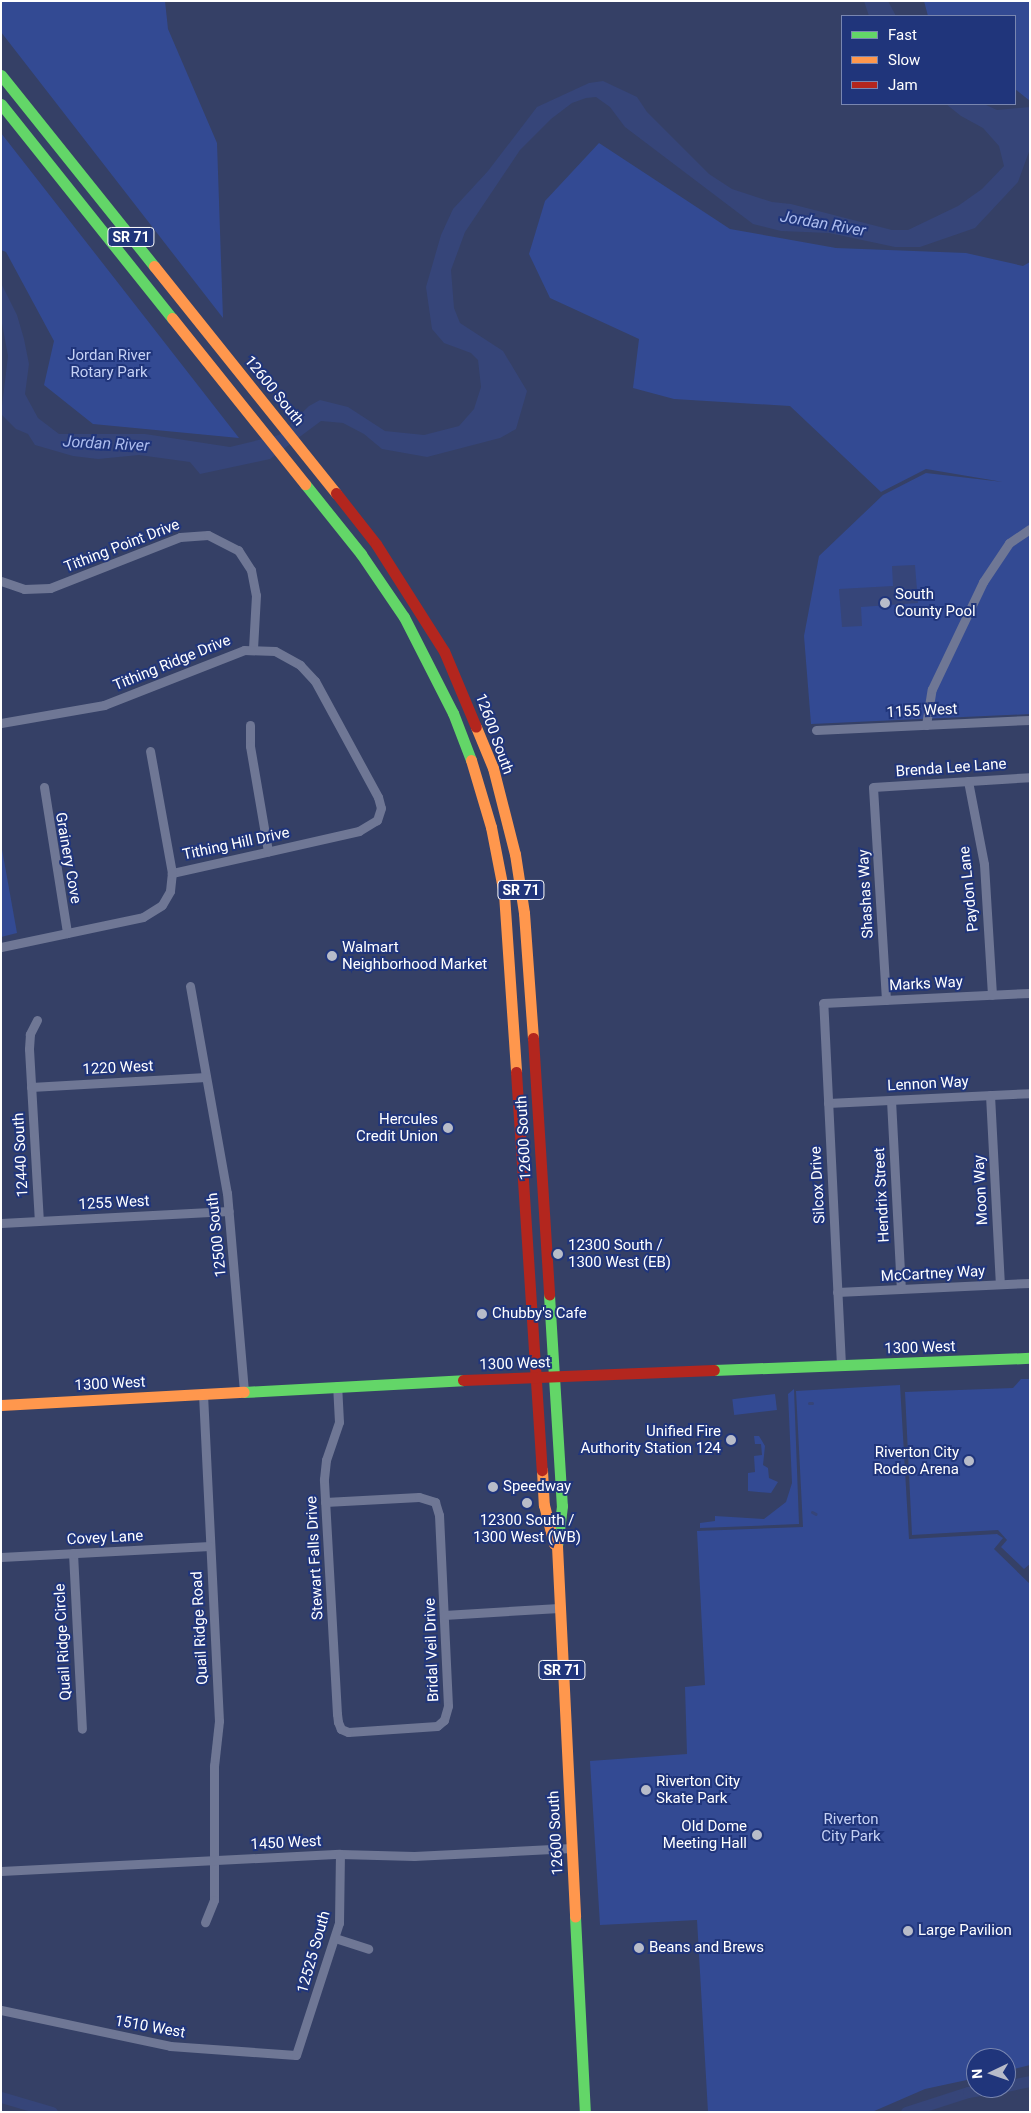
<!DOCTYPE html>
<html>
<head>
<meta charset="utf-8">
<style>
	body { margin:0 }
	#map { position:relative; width:1031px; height:2113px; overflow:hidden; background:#354066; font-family:Roboto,sans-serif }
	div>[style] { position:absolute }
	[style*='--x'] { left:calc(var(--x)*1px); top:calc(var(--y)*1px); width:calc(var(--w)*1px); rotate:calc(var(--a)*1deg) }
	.green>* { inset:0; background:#334a93; transform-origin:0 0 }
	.water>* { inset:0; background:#364579 }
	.stream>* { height:3px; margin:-1.5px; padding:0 1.5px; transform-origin:1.5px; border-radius:1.5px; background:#364579 }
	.canal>* { height:11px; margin:-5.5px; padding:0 5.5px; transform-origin:5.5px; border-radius:5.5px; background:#364579 }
	.street>* { height:9px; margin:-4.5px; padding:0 4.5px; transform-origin:4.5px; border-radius:4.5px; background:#6f7795 }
	.fast>* { height:11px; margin:-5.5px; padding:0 5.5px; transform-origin:5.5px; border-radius:5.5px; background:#63d668 }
	.slow>* { height:11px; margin:-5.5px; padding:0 5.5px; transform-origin:5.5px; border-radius:5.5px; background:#ff974d }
	.jam>* { height:11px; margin:-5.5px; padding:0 5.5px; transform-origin:5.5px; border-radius:5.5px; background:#b3261e }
	.dots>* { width:14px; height:14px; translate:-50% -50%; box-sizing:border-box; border:2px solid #20357b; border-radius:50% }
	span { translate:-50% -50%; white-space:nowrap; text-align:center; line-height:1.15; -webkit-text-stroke:4px #20357b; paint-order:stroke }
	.shield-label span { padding:1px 4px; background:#20357b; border:1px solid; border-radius:4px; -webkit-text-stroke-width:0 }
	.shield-label { font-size:14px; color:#fff; font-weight:700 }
	.park-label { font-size:15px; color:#c5d1f5 }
	.street-label { font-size:15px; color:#fff }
	.poi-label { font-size:15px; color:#fff }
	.left { translate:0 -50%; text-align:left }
	.right { translate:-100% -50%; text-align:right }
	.water-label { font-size:16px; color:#adbdee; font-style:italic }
	.frame { position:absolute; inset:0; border:2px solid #fff; pointer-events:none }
	.legend { position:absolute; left:841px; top:15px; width:175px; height:90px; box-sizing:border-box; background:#20357b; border:1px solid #7986b0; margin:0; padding:6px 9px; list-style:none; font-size:15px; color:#fff }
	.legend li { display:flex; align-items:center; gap:10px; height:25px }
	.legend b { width:25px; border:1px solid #7986b0 }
	.north { position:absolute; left:966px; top:2048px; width:50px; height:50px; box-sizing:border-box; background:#20357b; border:1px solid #7986b0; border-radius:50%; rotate:267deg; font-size:14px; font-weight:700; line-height:20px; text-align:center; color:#fff }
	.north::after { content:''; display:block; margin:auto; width:18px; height:22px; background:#b8bcc9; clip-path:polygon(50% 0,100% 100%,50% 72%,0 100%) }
</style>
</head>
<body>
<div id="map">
	<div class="green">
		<i style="clip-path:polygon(1px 1px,165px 1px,168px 29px,217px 143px,223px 318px,1px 32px)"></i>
		<i style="clip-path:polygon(924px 1px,1030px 1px,1030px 101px,1015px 89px,1015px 16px,928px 16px)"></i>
		<i style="clip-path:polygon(1px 133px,140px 311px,239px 438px,93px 424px,44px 385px,54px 341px,6px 252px,1px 250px)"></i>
		<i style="clip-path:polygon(599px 143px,730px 229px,836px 248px,966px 253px,1023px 266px,1030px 262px,1030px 714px,811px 724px,804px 636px,819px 556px,883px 495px,926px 473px,1003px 482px,926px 469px,881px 492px,790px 406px,674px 399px,633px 388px,639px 339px,550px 298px,529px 254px,545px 201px)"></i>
		<i style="clip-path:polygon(1px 844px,17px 933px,1px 937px)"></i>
		<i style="clip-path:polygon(1021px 1379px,1030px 1379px,1030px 1564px,1024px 1569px,1001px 1547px,1007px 1540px,998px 1530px,912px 1535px,905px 1392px,1013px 1388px)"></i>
		<i style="clip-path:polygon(900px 1385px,909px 1539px,997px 1534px,1003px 1538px,994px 1549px,1030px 1584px,1030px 2065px,1006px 2071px,1006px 2058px,976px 2058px,976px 2078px,925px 2089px,872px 2112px,708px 2112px,697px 1920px,600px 1925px,590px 1761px,687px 1754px,685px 1687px,705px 1685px,697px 1531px,803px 1527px,796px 1391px)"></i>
		<i style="clip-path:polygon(794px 1389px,799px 1524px,700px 1528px,700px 1523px,715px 1521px,715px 1516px,764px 1519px,786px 1502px,792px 1483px,788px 1394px)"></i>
		<i style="left:775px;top:1394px;width:16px;height:43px;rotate:83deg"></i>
		<i style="clip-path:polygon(754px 1436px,759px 1436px,765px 1446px,763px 1465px,768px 1468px,769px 1478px,778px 1482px,771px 1493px,748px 1491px,748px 1473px,755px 1472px,754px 1456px,762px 1455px,761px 1444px,755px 1444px)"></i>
	</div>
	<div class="water">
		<i style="clip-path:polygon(864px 1px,888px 1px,896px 16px,869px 16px)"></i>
		<i style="clip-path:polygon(603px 81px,637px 97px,647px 112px,709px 174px,732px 189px,772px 202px,791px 204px,892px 230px,908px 230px,958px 206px,982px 189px,1004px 166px,999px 146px,983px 128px,961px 116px,946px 104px,984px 104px,997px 110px,1030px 107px,1030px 149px,1018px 182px,975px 228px,920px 247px,895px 247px,829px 233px,781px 231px,753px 224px,625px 127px,610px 107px,596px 97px,586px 98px,572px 103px,551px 119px,520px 150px,465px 232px,451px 270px,454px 308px,460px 323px,503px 351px,527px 391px,516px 429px,500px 438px,427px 457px,382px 449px,364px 434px,343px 423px,321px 421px,270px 459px,200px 474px,190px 462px,139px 455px,98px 459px,73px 456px,35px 445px,28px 434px,16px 429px,1px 414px,8px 356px,1px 318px,1px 283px,17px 315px,24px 339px,29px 364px,25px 394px,38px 418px,59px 434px,145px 434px,230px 447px,279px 435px,309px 406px,320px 400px,348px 407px,385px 431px,424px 435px,459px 426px,474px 409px,481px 387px,478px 360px,471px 353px,444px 343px,432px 329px,426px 287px,441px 235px,453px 209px,488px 171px,537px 107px,589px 83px)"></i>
		<i style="clip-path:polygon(915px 565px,918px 603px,861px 607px,862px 626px,842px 627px,839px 589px,893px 586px,892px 566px)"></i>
	</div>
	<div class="stream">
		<i style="--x:809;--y:1403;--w:3;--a:0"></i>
		<i style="--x:812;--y:1512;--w:4;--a:27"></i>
	</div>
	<div class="canal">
		<i style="--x:1006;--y:2086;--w:25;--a:-12"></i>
		<i style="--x:1;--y:2097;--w:53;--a:16.4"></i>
		<i style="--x:906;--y:2112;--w:65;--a:-17.9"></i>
		<i style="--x:968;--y:2092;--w:26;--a:-9"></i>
	</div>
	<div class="street">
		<i style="--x:1;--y:581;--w:24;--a:19"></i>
		<i style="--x:24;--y:589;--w:26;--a:-2"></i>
		<i style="--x:50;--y:588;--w:140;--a:-21.4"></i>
		<i style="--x:180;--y:537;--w:28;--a:-4"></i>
		<i style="--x:208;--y:535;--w:34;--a:27"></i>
		<i style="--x:238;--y:550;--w:24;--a:57"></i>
		<i style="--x:251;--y:570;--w:25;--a:79"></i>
		<i style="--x:256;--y:595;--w:54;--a:93.2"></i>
		<i style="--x:1;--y:723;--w:105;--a:-9.9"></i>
		<i style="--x:104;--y:705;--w:150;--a:-21.4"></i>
		<i style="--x:244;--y:650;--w:31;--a:2"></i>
		<i style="--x:275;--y:651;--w:29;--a:29"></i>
		<i style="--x:300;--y:665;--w:22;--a:47"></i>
		<i style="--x:315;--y:681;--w:132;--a:61.5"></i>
		<i style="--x:378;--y:797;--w:11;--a:75"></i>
		<i style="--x:381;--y:808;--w:13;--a:108"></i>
		<i style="--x:377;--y:820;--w:21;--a:149"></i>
		<i style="--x:359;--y:831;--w:192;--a:167.3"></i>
		<i style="--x:250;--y:725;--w:21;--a:90"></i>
		<i style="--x:250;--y:746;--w:107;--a:80.3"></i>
		<i style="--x:926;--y:725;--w:36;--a:-81"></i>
		<i style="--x:932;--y:689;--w:119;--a:-64.5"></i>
		<i style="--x:983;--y:582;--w:47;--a:-56.3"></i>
		<i style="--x:1009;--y:543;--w:25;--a:-34"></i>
		<i style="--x:816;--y:730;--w:214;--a:-2.7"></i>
		<i style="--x:968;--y:781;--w:85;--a:79.1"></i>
		<i style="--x:984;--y:864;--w:131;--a:86.5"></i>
		<i style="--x:44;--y:787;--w:148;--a:81"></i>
		<i style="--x:1;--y:947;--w:145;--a:-11.9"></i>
		<i style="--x:143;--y:917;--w:22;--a:-32"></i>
		<i style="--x:162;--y:905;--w:16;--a:-60"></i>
		<i style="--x:170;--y:891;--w:18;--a:-84"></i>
		<i style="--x:172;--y:873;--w:124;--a:-100.2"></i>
		<i style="--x:190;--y:986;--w:210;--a:79.9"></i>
		<i style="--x:227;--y:1193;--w:200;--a:85.1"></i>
		<i style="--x:886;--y:1000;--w:213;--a:-93.5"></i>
		<i style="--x:873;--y:787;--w:157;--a:-3.6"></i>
		<i style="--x:37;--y:1020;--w:16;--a:117"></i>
		<i style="--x:30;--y:1034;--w:15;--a:94"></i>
		<i style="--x:29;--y:1049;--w:172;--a:86.7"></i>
		<i style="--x:31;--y:1087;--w:175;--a:-3.3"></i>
		<i style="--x:990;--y:1095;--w:189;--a:87"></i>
		<i style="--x:891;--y:1100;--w:189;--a:87"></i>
		<i style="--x:828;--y:1103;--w:202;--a:-2.8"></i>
		<i style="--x:1;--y:1223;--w:228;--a:-3"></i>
		<i style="--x:837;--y:1292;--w:193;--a:-2.7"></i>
		<i style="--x:841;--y:1365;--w:362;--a:-92.8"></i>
		<i style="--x:823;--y:1003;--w:207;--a:-2.8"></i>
		<i style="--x:203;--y:1394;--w:327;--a:87.2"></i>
		<i style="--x:219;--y:1721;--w:45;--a:96.3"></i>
		<i style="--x:214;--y:1766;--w:134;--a:90"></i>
		<i style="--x:214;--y:1900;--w:24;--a:112"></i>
		<i style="--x:325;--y:1502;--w:94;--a:-3"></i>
		<i style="--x:419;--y:1497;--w:17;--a:17"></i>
		<i style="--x:435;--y:1502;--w:14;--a:73"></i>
		<i style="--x:439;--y:1515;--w:191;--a:87.3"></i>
		<i style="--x:448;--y:1706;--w:15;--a:106"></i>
		<i style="--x:444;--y:1720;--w:9;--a:139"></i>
		<i style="--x:437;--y:1726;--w:89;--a:176.1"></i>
		<i style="--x:348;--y:1732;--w:8;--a:-157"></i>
		<i style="--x:341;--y:1729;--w:8;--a:-113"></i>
		<i style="--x:338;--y:1722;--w:8;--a:-97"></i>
		<i style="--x:337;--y:1714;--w:235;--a:-93.2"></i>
		<i style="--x:324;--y:1479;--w:19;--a:-84"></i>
		<i style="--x:326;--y:1460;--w:40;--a:-71.1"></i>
		<i style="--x:339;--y:1422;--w:36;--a:-93"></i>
		<i style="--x:73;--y:1553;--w:176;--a:87.1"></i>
		<i style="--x:1;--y:1557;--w:209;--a:-3"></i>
		<i style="--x:444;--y:1615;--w:115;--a:-3.5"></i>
		<i style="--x:1;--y:1871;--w:339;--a:-2.9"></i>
		<i style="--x:340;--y:1854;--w:74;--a:1.5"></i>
		<i style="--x:414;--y:1856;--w:158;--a:-2.9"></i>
		<i style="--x:335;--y:1938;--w:35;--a:18"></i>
		<i style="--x:1;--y:2010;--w:173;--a:12"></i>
		<i style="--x:170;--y:2046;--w:126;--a:4.1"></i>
		<i style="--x:296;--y:2055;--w:139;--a:-72"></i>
		<i style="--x:339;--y:1923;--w:69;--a:-89.2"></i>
	</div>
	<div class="fast">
		<i style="--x:1;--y:75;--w:245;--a:51.3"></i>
		<i style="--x:1;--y:104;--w:274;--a:51.4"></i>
		<i style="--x:305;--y:484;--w:90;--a:51.3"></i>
		<i style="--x:361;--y:554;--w:76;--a:55.7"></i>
		<i style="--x:404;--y:617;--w:108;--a:63"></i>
		<i style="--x:453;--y:713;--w:50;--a:69"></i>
		<i style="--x:549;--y:1295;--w:211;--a:86.5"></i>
		<i style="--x:562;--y:1506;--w:40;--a:97.1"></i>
		<i style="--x:714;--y:1370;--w:316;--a:-2.2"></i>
		<i style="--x:244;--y:1392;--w:219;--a:-3.1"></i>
		<i style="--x:575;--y:1917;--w:195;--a:87.1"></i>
	</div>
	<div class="slow">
		<i style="--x:154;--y:266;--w:291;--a:51.3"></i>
		<i style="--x:172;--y:318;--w:213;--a:51.3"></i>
		<i style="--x:476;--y:727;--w:44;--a:67.5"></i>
		<i style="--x:493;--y:768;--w:89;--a:75.7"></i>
		<i style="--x:515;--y:854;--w:60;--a:81.3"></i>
		<i style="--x:524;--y:913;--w:125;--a:85.9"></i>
		<i style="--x:471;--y:760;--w:70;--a:73.4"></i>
		<i style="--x:491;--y:827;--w:68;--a:79"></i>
		<i style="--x:504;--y:894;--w:178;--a:86.1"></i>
		<i style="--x:1;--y:1405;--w:243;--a:-3.1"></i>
		<i style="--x:542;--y:1470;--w:35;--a:87"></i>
		<i style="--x:544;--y:1505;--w:40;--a:75.6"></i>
		<i style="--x:557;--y:1546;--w:371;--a:87.2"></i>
	</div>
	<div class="jam">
		<i style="--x:336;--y:493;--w:65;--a:51.9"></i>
		<i style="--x:376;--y:544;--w:127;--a:57.6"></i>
		<i style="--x:444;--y:651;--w:82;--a:67.2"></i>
		<i style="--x:533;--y:1038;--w:257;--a:86.4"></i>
		<i style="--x:516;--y:1072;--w:399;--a:86.3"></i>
		<i style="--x:463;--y:1380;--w:251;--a:-2.3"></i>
	</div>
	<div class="dots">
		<i style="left:885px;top:603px;background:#b8bcc9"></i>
		<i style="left:332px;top:956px;background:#b8bcc9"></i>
		<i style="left:448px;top:1128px;background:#b8bcc9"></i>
		<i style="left:558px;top:1254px;background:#b8bcc9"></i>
		<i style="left:482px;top:1314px;background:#b8bcc9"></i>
		<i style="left:731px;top:1440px;background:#b8bcc9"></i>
		<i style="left:969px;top:1461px;background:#b8bcc9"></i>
		<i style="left:493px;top:1487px;background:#b8bcc9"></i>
		<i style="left:527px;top:1503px;background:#b8bcc9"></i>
		<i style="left:646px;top:1790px;background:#b8bcc9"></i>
		<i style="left:757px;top:1835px;background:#b8bcc9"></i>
		<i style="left:908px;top:1931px;background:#b8bcc9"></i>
		<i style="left:639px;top:1948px;background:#b8bcc9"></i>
	</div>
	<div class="shield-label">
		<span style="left:131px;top:237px">SR 71</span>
		<span style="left:521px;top:890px">SR 71</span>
		<span style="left:562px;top:1670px">SR 71</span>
	</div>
	<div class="park-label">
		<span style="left:109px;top:364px">Jordan River<br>Rotary Park</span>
		<span style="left:851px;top:1828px">Riverton<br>City Park</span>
	</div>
	<div class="street-label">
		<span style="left:274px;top:391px;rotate:51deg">12600 South</span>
		<span style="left:122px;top:546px;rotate:-21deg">Tithing Point Drive</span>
		<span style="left:172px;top:663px;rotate:-22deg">Tithing Ridge Drive</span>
		<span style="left:922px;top:711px;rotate:-3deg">1155 West</span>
		<span style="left:494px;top:734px;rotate:70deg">12600 South</span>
		<span style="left:951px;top:768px;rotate:-4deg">Brenda Lee Lane</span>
		<span style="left:236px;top:844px;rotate:-12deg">Tithing Hill Drive</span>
		<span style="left:68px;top:858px;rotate:80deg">Grainery Cove</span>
		<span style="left:969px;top:889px;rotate:-96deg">Paydon Lane</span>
		<span style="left:866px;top:894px;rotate:-93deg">Shashas Way</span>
		<span style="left:926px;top:984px;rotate:-3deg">Marks Way</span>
		<span style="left:118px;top:1068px;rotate:-3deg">1220 West</span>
		<span style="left:928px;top:1084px;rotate:-3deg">Lennon Way</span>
		<span style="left:524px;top:1138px;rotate:-93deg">12600 South</span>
		<span style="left:21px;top:1155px;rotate:-93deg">12440 South</span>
		<span style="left:818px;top:1185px;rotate:-93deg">Silcox Drive</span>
		<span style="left:981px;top:1190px;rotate:-93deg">Moon Way</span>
		<span style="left:882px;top:1195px;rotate:-93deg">Hendrix Street</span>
		<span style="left:114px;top:1203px;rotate:-3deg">1255 West</span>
		<span style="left:217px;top:1235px;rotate:-96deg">12500 South</span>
		<span style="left:933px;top:1274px;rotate:-3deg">McCartney Way</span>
		<span style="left:920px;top:1348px;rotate:-2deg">1300 West</span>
		<span style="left:515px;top:1364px;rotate:-2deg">1300 West</span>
		<span style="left:110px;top:1384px;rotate:-3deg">1300 West</span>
		<span style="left:105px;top:1538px;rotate:-3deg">Covey Lane</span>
		<span style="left:315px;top:1558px;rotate:-93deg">Stewart Falls Drive</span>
		<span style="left:200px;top:1628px;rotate:-93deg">Quail Ridge Road</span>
		<span style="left:63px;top:1642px;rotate:-93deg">Quail Ridge Circle</span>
		<span style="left:432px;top:1650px;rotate:-92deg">Bridal Veil Drive</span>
		<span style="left:556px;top:1833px;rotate:-93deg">12600 South</span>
		<span style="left:286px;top:1843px;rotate:-3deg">1450 West</span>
		<span style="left:314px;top:1952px;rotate:-74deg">12525 South</span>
		<span style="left:150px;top:2027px;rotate:10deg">1510 West</span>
	</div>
	<div class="poi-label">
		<span class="left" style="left:895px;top:603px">South<br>County Pool</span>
		<span class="left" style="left:342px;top:956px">Walmart<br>Neighborhood Market</span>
		<span class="right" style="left:438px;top:1128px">Hercules<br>Credit Union</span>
		<span class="left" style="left:568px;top:1254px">12300 South /<br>1300 West (EB)</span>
		<span class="left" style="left:492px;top:1314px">Chubby's Cafe</span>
		<span class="right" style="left:721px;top:1440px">Unified Fire<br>Authority Station 124</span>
		<span class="right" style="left:959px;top:1461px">Riverton City<br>Rodeo Arena</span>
		<span class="left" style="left:503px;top:1487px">Speedway</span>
		<span style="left:527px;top:1529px">12300 South /<br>1300 West (WB)</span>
		<span class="left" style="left:656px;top:1790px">Riverton City<br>Skate Park</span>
		<span class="right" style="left:747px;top:1835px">Old Dome<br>Meeting Hall</span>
		<span class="left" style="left:918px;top:1931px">Large Pavilion</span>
		<span class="left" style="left:649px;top:1948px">Beans and Brews</span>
	</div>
	<div class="water-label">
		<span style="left:823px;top:224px;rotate:10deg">Jordan River</span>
		<span style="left:106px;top:444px;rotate:3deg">Jordan River</span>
	</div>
	<div class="frame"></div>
	<ul class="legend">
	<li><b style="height:6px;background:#63d668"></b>Fast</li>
	<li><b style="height:6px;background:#ff974d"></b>Slow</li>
	<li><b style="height:6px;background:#b3261e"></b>Jam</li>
	</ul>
	<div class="north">N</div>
</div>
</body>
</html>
